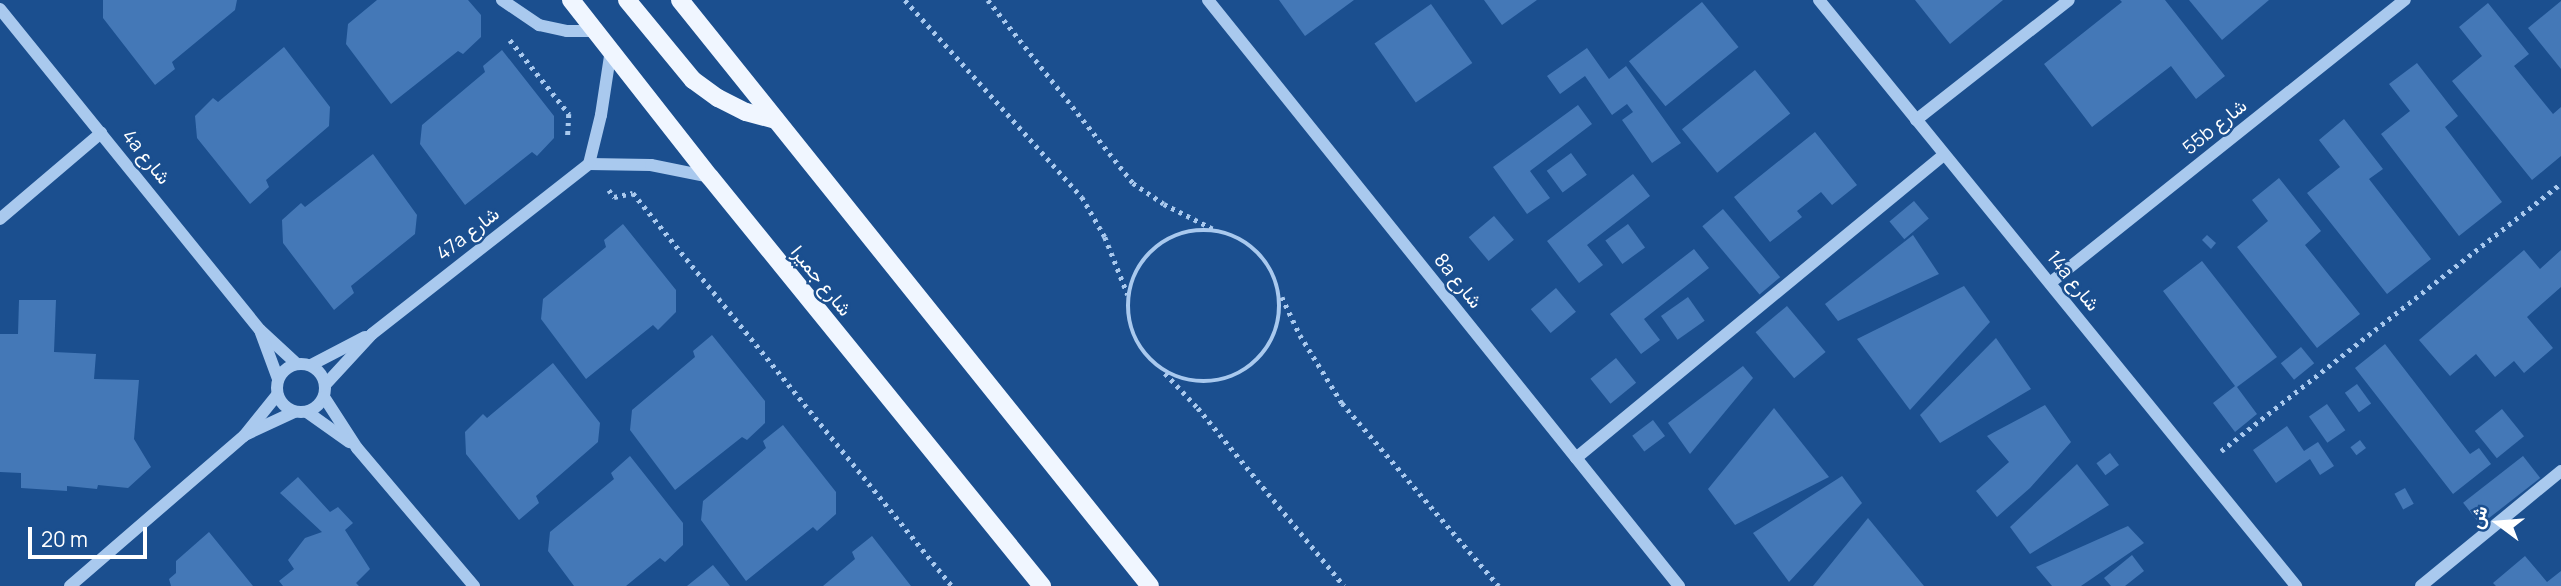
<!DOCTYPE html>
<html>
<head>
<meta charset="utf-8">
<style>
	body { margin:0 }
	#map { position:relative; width:2561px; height:586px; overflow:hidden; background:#1b4f8f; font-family:Manrope,Vazirmatn,sans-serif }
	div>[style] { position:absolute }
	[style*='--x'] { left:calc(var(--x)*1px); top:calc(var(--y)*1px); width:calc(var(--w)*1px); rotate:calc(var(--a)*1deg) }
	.building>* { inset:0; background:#4478b7; transform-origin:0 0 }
	.path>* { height:4.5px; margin-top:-2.25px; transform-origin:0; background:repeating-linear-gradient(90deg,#a9c9ee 0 3.5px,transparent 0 8.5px) }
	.path>.ring { margin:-2.25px; padding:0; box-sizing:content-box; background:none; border:4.5px solid #a9c9ee; border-radius:50% }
	.minor>* { height:12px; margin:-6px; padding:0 6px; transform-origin:6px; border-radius:6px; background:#a9c9ee }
	.minor>.ring { margin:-6px; padding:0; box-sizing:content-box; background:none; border:12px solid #a9c9ee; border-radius:50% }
	.major>* { height:18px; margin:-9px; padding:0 9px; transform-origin:9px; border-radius:9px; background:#f0f6ff }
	span { translate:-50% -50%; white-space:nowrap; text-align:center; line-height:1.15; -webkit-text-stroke:5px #1b4f8f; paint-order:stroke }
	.street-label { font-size:19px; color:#fff }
	.north { position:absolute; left:2463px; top:488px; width:70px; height:70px; -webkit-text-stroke:5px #1b4f8f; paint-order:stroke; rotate:286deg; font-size:19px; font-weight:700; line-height:28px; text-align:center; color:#fff }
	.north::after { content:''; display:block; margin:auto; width:24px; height:32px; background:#fff; clip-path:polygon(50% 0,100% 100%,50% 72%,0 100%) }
	.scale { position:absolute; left:28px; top:527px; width:119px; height:32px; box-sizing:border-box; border:4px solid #fff; border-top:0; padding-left:9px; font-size:21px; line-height:24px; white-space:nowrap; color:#fff; -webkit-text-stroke:5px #1b4f8f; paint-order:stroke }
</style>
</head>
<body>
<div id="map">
	<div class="building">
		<i style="clip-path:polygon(103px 0,237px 0,235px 10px,172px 62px,175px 69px,155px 85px,103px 18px)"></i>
		<i style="clip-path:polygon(377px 0,468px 0,481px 15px,481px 37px,463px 54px,458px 51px,391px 104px,346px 44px,348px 24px)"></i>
		<i style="clip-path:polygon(1279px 0,1354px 0,1305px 36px)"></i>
		<i style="clip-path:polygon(1484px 0,1537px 0,1502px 25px)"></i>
		<i style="clip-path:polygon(1915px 0,2003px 0,1950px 44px)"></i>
		<i style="clip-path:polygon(2120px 0,2165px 0,2225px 76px,2196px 99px,2171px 66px,2092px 127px,2044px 64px,2122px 2px)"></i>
		<i style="clip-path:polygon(2189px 0,2269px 0,2222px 40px)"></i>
		<i style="clip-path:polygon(2561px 1px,2561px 69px,2528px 28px)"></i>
		<i style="left:1702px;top:2px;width:58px;height:94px;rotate:51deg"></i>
		<i style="clip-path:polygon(2488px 3px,2529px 54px,2514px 66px,2553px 114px,2561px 107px,2561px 156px,2532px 180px,2452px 81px,2482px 56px,2459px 27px)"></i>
		<i style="left:1431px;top:4px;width:72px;height:69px;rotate:55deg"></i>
		<i style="clip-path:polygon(284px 47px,330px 107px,329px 126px,266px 180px,269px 187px,250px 204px,197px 138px,195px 116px,213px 98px,218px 102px)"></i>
		<i style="clip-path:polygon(1587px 48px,1609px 79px,1626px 66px,1681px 143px,1652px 163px,1622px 120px,1633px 112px,1627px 104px,1612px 115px,1585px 76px,1560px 94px,1547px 76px)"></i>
		<i style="clip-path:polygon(502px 50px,554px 116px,554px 138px,537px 156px,532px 152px,465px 205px,420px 144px,422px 125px,485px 72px,483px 66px)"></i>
		<i style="clip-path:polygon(2417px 63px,2458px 116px,2445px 127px,2502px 202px,2459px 236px,2381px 134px,2410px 111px,2389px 84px)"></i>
		<i style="left:1755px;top:70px;width:56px;height:94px;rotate:51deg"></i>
		<i style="clip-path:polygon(1578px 105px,1592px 124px,1530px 171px,1550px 198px,1527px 214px,1493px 167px)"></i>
		<i style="clip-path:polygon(2344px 119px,2383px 169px,2369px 179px,2431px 259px,2387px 294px,2307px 193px,2340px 167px,2319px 140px)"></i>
		<i style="clip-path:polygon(1815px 132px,1857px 185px,1832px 205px,1821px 192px,1797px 211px,1802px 217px,1770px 242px,1734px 197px)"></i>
		<i style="left:1571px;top:153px;width:27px;height:30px;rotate:54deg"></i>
		<i style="clip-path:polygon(373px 154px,417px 215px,415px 234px,351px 286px,354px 293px,334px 310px,283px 243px,282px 220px,301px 203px,305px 207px)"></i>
		<i style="clip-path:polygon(1633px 174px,1650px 196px,1587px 245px,1603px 265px,1579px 283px,1547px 241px)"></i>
		<i style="clip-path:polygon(2279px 178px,2321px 231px,2305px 245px,2360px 314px,2317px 348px,2237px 247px,2268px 221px,2252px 200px)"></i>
		<i style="left:1914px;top:201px;width:23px;height:32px;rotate:50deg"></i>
		<i style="left:1723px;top:209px;width:89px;height:27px;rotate:50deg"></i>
		<i style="left:1494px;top:216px;width:31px;height:33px;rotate:50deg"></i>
		<i style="clip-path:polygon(623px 224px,676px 290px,676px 312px,658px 330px,653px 325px,586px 379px,541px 319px,543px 299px,606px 247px,604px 240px)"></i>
		<i style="left:1628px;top:224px;width:29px;height:28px;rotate:54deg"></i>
		<i style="clip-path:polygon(1913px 235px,1939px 274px,1838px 321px,1825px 304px)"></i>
		<i style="clip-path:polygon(2207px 235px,2216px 243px,2211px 249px,2202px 240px)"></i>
		<i style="clip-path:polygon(1694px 249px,1709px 268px,1644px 319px,1660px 340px,1641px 354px,1610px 314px)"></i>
		<i style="clip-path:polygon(2524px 250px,2540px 269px,2561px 250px,2561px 287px,2527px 317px,2553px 348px,2524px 373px,2514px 361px,2495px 377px,2476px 354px,2450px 376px,2419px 340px)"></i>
		<i style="clip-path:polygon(2202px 261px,2277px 357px,2237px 387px,2257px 414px,2235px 432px,2213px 403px,2235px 386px,2163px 291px)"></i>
		<i style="clip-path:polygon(1964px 286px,1990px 322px,1910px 410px,1857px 339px)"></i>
		<i style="left:1556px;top:288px;width:31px;height:33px;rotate:50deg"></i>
		<i style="left:1688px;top:297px;width:29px;height:33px;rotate:55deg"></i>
		<i style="clip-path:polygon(19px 300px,56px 300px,54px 352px,96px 354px,94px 379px,139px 380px,134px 439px,151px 467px,128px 488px,98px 485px,97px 489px,67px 486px,67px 491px,21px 488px,21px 473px,0 472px,0 334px,18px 334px)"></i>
		<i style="left:1787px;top:306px;width:60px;height:41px;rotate:50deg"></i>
		<i style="clip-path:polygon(712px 335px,765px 401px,765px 423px,747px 440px,742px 437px,675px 490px,630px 430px,632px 410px,695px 357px,693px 351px)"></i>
		<i style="clip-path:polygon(1996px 338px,2031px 389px,1940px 443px,1920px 415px)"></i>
		<i style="clip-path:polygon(2385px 344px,2470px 454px,2479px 448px,2491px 464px,2453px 494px,2355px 368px)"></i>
		<i style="left:2301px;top:347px;width:21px;height:26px;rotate:51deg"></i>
		<i style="left:1616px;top:358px;width:32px;height:33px;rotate:51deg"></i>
		<i style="clip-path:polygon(553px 363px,600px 423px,598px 442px,536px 496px,539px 503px,519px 520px,466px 454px,465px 432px,483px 414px,487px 418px)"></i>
		<i style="clip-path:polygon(1743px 366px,1753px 378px,1690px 454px,1668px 423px)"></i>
		<i style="left:2357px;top:384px;width:24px;height:15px;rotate:54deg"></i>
		<i style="left:2327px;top:404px;width:32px;height:22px;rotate:55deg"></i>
		<i style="clip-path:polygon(2045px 405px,2071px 442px,2030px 488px,1997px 517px,1976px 491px,2009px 462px,1987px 436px)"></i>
		<i style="clip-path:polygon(1774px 408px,1829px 477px,1735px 525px,1708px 489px)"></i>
		<i style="left:2502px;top:409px;width:35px;height:35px;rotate:51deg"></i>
		<i style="left:1653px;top:420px;width:20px;height:26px;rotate:53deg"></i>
		<i style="clip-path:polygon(783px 425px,836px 492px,836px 514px,817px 531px,813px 527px,746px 581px,701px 520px,703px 501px,766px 448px,763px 441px)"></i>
		<i style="clip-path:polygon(2287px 426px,2304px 451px,2318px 442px,2334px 466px,2320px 475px,2310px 459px,2276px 483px,2253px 450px)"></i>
		<i style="left:2360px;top:440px;width:10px;height:12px;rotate:53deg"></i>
		<i style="left:2110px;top:453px;width:15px;height:17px;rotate:53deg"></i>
		<i style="clip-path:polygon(630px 456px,683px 523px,683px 545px,665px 562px,660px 558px,626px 586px,574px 586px,548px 551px,550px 532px,614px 479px,611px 473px)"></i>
		<i style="left:2523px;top:456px;width:28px;height:76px;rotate:52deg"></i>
		<i style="clip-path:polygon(2077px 464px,2109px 505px,2030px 554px,2010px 527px)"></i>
		<i style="clip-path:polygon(1842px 476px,1862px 503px,1789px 582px,1753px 533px)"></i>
		<i style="clip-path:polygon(298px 477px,330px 512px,338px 507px,353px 523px,345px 530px,370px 569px,356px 583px,359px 586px,283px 586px,279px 581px,294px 569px,288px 560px,305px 538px,322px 532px,280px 493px)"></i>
		<i style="left:2405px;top:488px;width:18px;height:12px;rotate:61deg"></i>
		<i style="clip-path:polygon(1868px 518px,1924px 586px,1813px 586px)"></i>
		<i style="clip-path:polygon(2128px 526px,2144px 543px,2081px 586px,2052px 586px,2036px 567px)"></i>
		<i style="clip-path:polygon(209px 532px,253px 586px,171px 586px,169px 579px,176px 573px,176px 561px)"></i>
		<i style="clip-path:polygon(872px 536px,911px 586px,823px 586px,855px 559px,852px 552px)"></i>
		<i style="clip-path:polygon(2132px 555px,2144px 571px,2125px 586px,2111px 586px,2104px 578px)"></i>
		<i style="clip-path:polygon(2525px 556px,2547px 582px,2561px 571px,2561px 586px,2496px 586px,2493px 583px)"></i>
		<i style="clip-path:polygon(713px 565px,730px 586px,687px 586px)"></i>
	</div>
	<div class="path">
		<i style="--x:905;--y:0;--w:265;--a:48.1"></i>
		<i style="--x:1082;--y:197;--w:46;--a:60.1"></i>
		<i style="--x:1105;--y:237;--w:62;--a:68.4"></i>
		<i style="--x:988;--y:0;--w:233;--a:51.6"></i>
		<i style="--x:1133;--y:183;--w:37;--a:34"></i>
		<i style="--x:1164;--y:204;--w:57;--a:27"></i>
		<i style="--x:510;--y:40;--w:95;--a:51.4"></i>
		<i style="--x:569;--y:114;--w:21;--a:93"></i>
		<i style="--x:609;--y:190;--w:9;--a:54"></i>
		<i style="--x:614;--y:197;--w:19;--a:-12"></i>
		<i style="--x:633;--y:193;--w:506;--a:50.93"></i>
		<i class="ring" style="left:1128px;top:230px;width:147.5px;height:147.5px"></i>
		<i style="--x:1282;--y:297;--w:42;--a:64.7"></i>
		<i style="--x:1300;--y:335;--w:80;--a:58.3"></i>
		<i style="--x:1342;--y:403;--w:241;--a:49.4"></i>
		<i style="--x:1165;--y:373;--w:48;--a:46.7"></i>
		<i style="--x:1198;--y:408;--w:230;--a:50.6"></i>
		<i style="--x:2221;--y:451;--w:433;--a:-38.2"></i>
	</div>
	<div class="minor">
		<i style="--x:502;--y:0;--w:45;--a:34"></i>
		<i style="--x:539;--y:25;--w:29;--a:12"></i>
		<i style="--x:567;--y:31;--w:28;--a:0"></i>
		<i style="--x:1208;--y:0;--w:752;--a:51.21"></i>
		<i style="--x:1819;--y:0;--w:756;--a:50.85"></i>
		<i style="--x:0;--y:9;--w:413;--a:51"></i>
		<i style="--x:260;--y:330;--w:50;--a:42.6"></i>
		<i style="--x:1916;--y:120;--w:194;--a:-38.1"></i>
		<i style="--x:589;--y:164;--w:62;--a:0.9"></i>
		<i style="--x:651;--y:165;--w:60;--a:11.5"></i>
		<i style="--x:0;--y:219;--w:133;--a:-40.4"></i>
		<i style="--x:2050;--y:283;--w:454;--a:-38.6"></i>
		<i style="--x:261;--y:333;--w:49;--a:69.7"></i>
		<i class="ring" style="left:277px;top:364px;width:36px;height:36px"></i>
		<i style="--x:311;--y:365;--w:61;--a:-27.4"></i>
		<i style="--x:325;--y:385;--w:69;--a:-47.3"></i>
		<i style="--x:372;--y:334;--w:276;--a:-38.1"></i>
		<i style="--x:589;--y:164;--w:50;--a:-76.2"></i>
		<i style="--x:601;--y:115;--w:66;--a:-81.3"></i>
		<i style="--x:324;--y:397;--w:61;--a:57.1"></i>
		<i style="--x:357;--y:448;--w:181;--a:49.7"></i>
		<i style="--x:307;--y:412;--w:52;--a:35.5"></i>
		<i style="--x:247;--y:434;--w:52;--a:-25.1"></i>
		<i style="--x:1576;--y:458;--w:477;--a:-39.5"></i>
		<i style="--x:70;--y:586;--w:230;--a:-40.8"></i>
		<i style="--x:244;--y:436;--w:53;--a:-51.2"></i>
		<i style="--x:2421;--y:586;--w:181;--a:-39.4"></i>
	</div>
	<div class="major">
		<i style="--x:571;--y:0;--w:225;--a:51.9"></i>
		<i style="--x:710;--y:177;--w:527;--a:50.93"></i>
		<i style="--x:627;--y:0;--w:104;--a:50.5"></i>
		<i style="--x:693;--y:80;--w:31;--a:36"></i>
		<i style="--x:718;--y:98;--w:31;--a:27"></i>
		<i style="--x:746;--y:112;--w:31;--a:15"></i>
		<i style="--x:680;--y:0;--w:751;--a:51.27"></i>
	</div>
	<div class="street-label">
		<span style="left:2215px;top:127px;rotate:-39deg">55b شارع</span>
		<span style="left:146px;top:157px;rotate:51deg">4a شارع</span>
		<span style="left:468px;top:234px;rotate:-38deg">47a شارع</span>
		<span style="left:821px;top:281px;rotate:51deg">شارع جميرا</span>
		<span style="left:1458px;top:281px;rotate:51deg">8a شارع</span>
		<span style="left:2073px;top:281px;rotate:51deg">14a شارع</span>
	</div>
	<div class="north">ش</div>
	<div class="scale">20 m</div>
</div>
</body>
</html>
